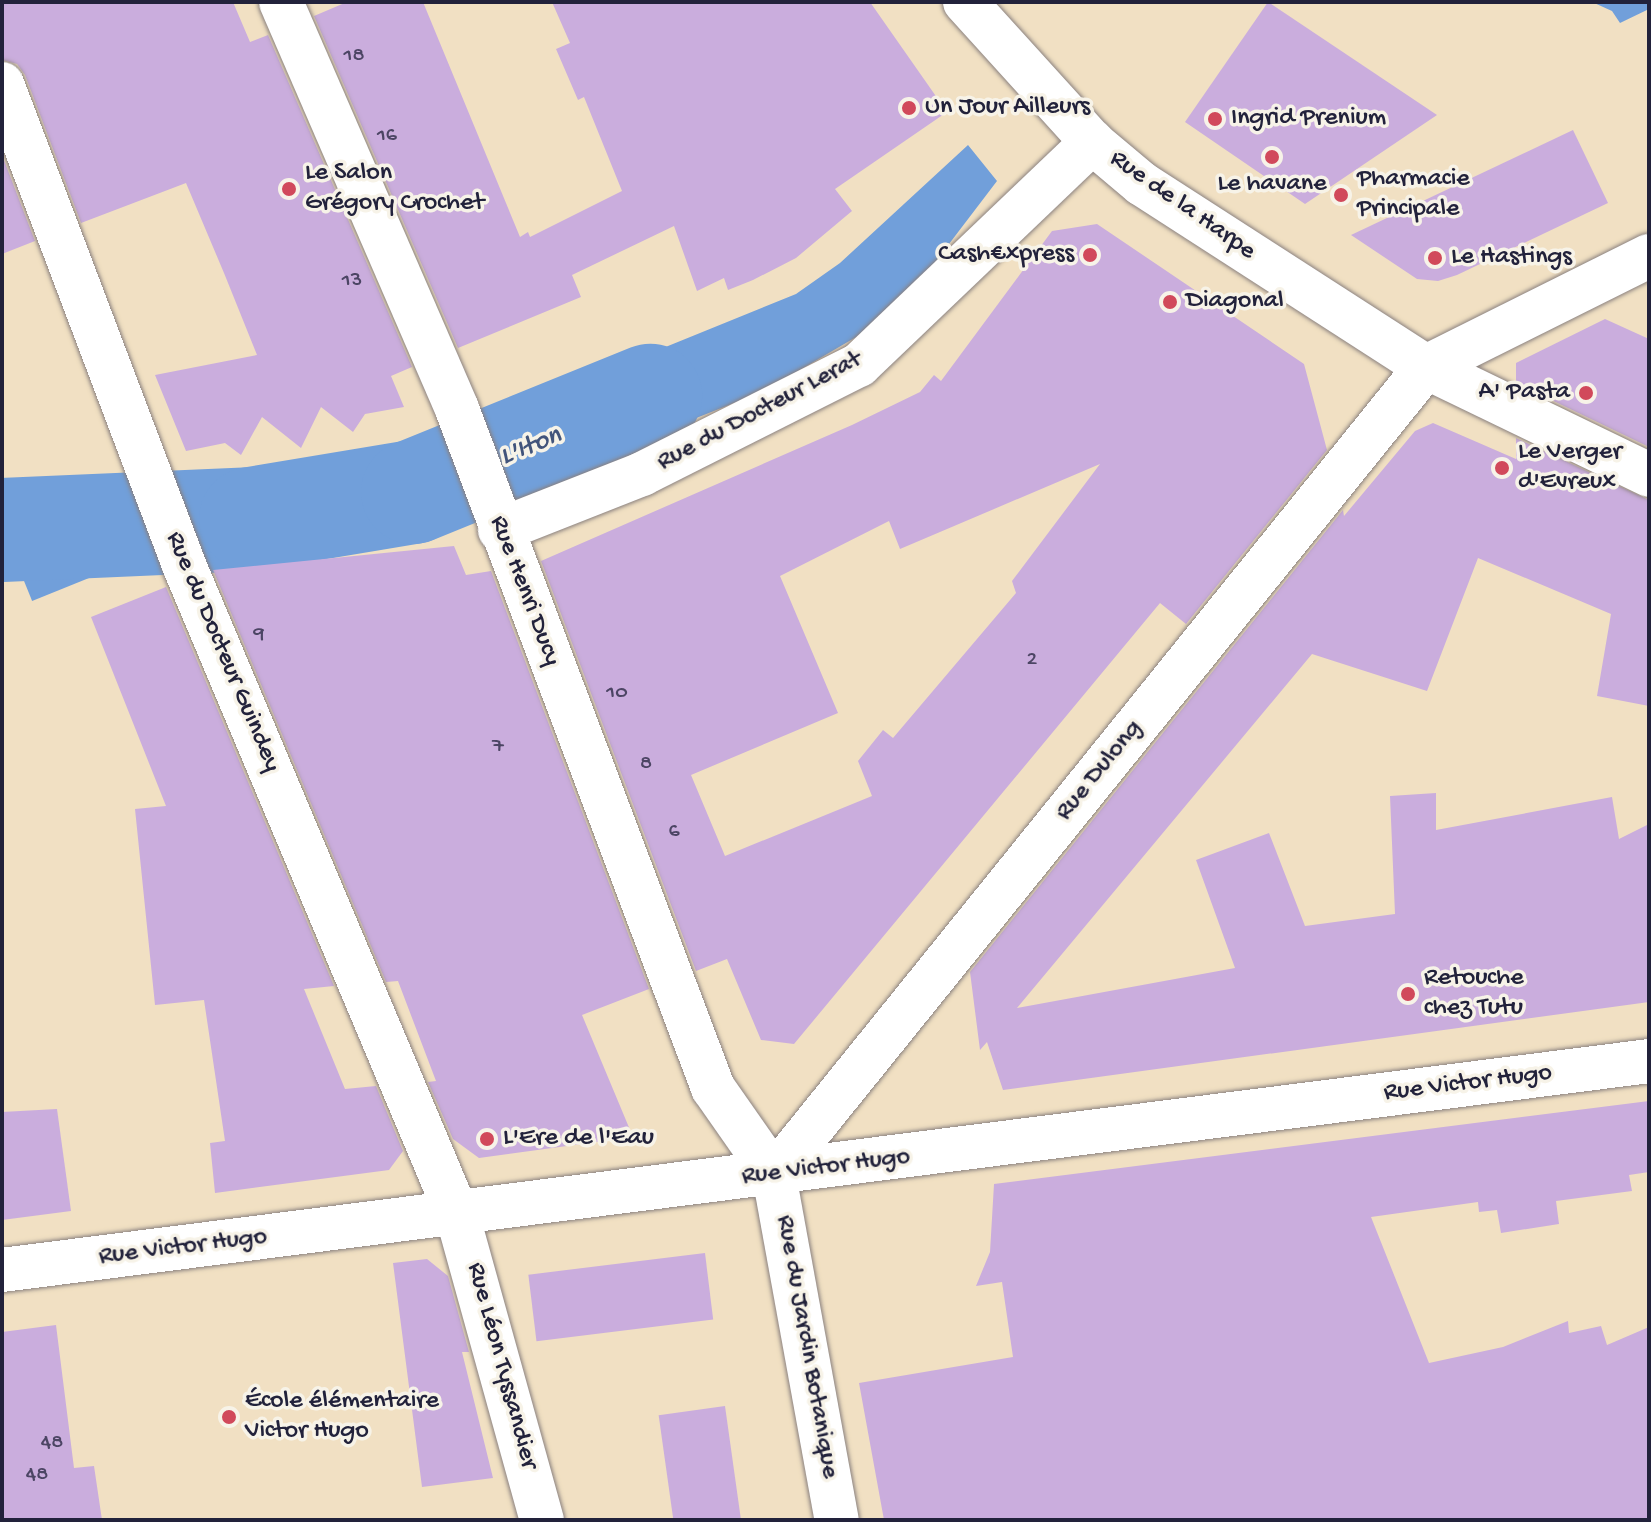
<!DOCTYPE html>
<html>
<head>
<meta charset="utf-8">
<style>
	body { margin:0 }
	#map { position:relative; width:1651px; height:1522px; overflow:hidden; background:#f1e0c3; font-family:"Gochi Hand",sans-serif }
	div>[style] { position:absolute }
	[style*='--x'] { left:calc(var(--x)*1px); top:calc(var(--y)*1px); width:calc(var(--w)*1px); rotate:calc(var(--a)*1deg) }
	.water>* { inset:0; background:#719fda; transform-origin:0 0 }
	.river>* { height:104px; margin:-52px; padding:0 52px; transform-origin:52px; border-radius:52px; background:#719fda }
	.building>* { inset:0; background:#caaddd; transform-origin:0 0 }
	.roads { filter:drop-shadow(0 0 2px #8a817f) drop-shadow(0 0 2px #8a817f) }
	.minor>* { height:44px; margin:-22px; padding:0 22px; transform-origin:22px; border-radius:22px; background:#fff }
	.dots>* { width:22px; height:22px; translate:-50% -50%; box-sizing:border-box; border:4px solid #f7f3e8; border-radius:50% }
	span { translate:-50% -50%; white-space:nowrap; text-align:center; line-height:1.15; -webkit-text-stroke:7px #f7f3e8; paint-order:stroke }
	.number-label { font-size:22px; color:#4c4564 }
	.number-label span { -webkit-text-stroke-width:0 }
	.poi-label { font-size:26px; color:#22223b }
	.left { translate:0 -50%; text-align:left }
	.right { translate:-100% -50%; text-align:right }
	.street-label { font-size:26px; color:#22223b }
	.water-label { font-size:28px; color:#42547b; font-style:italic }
	.frame { position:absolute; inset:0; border:4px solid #22223b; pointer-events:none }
</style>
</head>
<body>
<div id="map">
	<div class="water">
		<i style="clip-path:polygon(1592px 2px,1649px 2px,1649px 9px,1620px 23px,1612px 11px)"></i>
		<i style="clip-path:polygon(968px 145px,997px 181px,914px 290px,863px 333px,764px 391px,531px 484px,503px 413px,796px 294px,840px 263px)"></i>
		<i style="clip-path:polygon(420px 446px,450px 518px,223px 544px,203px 495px,276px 479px,275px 473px)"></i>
		<i style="left:138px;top:500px;width:54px;height:136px;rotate:68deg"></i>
	</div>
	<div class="river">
		<i style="--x:2;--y:530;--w:249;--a:-2.5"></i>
		<i style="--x:251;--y:519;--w:164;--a:-9.5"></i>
		<i style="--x:413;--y:492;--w:256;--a:-22.1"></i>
	</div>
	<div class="building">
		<i style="clip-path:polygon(2px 2px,233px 2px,250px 42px,268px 35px,412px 367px,391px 376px,404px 407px,365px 414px,353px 432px,321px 407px,301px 448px,262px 417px,241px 455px,225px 443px,186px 451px,155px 375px,257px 355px,224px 273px,186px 183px,81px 223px,25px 75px,17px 64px,2px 60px)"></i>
		<i style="clip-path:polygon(347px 2px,423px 2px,520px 237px,528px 232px,530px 237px,622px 191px,584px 97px,578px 100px,556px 49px,570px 43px,552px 2px,870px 2px,947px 112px,835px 189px,852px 211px,796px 258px,753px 280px,728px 290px,724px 278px,697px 291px,674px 226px,572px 275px,581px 297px,458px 348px,314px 16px)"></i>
		<i style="clip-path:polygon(1268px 2px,1437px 115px,1305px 204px,1185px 122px)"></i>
		<i style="clip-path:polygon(1573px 130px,1608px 203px,1457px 275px,1438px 281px,1417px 279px,1351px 235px)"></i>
		<i style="clip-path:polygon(2px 155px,35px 241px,2px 254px)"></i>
		<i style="clip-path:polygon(evenodd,1097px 224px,1304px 364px,1327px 450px,1186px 624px,1160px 603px,794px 1044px,761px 1040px,727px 959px,696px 971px,541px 561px,852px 425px,920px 392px,934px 375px,941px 381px,1052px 231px,1097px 224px,1100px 464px,1012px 581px,1016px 593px,893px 738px,883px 730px,858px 761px,872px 796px,725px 856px,691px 775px,838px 713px,780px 576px,889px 521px,900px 549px,1100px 464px)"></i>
		<i style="clip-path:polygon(1605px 319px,1649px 339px,1649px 447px,1516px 383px,1516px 363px)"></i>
		<i style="clip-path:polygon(1433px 423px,1516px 459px,1516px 438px,1649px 500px,1649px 706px,1597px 696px,1611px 614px,1478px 558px,1427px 691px,1312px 654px,1017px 1008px,1235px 968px,1196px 860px,1269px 833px,1305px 926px,1395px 914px,1390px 796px,1436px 793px,1436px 830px,1612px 797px,1619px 839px,1649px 824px,1649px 1002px,1003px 1090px,987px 1042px,980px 1050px,970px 972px,1343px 510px,1344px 516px,1415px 431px)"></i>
		<i style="clip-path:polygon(454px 546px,466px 575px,491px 571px,649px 989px,582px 1015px,633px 1137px,479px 1158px,453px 1139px,428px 1082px,436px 1081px,398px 981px,386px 982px,213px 570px)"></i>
		<i style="clip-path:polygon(166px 587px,334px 986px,304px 989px,345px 1089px,376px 1086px,403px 1151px,389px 1170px,215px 1193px,210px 1143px,225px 1141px,204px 1000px,155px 1005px,135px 809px,166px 806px,91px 617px)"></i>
		<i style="clip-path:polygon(1649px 1101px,1649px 1172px,1629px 1175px,1632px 1191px,1556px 1201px,1559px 1224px,1501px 1233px,1497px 1210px,1479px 1212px,1478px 1202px,1371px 1217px,1429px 1363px,1503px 1347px,1568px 1321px,1569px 1333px,1601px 1326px,1607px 1345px,1649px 1327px,1649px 1520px,884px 1520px,859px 1383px,1013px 1357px,1002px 1282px,976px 1286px,990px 1252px,994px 1184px)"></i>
		<i style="clip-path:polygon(57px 1109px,71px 1211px,2px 1220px,2px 1112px)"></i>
		<i style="left:705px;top:1253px;width:67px;height:178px;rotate:83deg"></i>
		<i style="clip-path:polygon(427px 1259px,448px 1276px,469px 1352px,462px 1352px,493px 1478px,422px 1487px,393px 1263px)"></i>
		<i style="clip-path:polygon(56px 1325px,74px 1468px,94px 1466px,102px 1520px,2px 1520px,2px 1332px)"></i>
		<i style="left:725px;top:1406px;width:115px;height:67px;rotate:82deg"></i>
	</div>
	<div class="roads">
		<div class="minor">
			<i style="--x:281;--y:2;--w:443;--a:66.6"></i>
			<i style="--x:457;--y:409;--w:726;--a:69.34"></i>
			<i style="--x:713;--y:1088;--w:106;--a:55"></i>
			<i style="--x:774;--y:1175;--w:351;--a:79.7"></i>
			<i style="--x:965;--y:2;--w:189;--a:47.8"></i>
			<i style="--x:1092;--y:142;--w:65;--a:40"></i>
			<i style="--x:1142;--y:184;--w:338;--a:32.8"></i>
			<i style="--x:1426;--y:367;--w:248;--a:25.8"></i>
			<i style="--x:2;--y:84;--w:514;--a:69.27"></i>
			<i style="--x:184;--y:565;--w:704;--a:67.19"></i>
			<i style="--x:457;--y:1214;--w:318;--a:74.5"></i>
			<i style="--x:500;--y:530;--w:153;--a:-21.5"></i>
			<i style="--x:642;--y:474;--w:243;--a:-26.7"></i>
			<i style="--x:859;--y:365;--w:323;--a:-43.7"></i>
			<i style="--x:774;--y:1175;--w:1038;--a:-51.1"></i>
			<i style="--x:1426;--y:367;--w:249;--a:-26.5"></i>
			<i style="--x:2;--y:1270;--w:1660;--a:-7.23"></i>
		</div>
	</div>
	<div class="dots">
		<i style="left:909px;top:108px;background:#d1495b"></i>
		<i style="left:1215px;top:119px;background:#d1495b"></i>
		<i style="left:1272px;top:157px;background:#d1495b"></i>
		<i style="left:289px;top:189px;background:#d1495b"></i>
		<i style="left:1341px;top:195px;background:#d1495b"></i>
		<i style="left:1090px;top:255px;background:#d1495b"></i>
		<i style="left:1435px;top:258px;background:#d1495b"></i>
		<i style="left:1170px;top:302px;background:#d1495b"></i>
		<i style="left:1586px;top:393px;background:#d1495b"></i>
		<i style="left:1502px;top:468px;background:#d1495b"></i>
		<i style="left:1408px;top:994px;background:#d1495b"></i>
		<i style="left:487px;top:1139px;background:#d1495b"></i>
		<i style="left:229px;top:1417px;background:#d1495b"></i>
	</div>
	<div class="number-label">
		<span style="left:354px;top:57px">18</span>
		<span style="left:387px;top:137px">16</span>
		<span style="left:352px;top:282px">13</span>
		<span style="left:259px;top:636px">9</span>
		<span style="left:1032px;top:661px">2</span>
		<span style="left:617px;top:694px">10</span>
		<span style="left:498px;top:748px">7</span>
		<span style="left:646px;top:765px">8</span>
		<span style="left:674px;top:833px">6</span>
		<span style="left:52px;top:1444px">48</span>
		<span style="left:37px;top:1476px">48</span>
	</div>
	<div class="poi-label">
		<span class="left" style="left:925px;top:108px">Un Jour Ailleurs</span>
		<span class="left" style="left:1231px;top:119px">Ingrid Prenium</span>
		<span class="left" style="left:305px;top:189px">Le Salon<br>Grégory Crochet</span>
		<span class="left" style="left:1357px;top:195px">Pharmacie<br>Principale</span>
		<span style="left:1272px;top:185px">Le havane</span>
		<span class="right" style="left:1074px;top:255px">Cash€xpress</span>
		<span class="left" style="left:1451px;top:258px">Le Hastings</span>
		<span class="left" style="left:1186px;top:302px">Diagonal</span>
		<span class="right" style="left:1570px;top:393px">A' Pasta</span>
		<span class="left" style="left:1518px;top:468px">Le Verger<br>d'Evreux</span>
		<span class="left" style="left:1424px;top:994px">Retouche<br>chez Tutu</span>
		<span class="left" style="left:503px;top:1139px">L'Ere de l'Eau</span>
		<span class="left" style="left:245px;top:1417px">École élémentaire<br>Victor Hugo</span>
	</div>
	<div class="street-label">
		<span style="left:1182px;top:206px;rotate:35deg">Rue de la Harpe</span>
		<span style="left:760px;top:412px;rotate:-28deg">Rue du Docteur Lerat</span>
		<span style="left:524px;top:591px;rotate:69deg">Rue Henri Ducy</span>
		<span style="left:222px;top:652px;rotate:67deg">Rue du Docteur Guindey</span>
		<span style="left:1100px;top:771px;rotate:-51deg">Rue Dulong</span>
		<span style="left:1468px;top:1084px;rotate:-7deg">Rue Victor Hugo</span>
		<span style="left:826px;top:1168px;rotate:-7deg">Rue Victor Hugo</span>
		<span style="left:183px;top:1248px;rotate:-7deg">Rue Victor Hugo</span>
		<span style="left:806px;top:1347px;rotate:80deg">Rue du Jardin Botanique</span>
		<span style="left:501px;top:1366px;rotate:75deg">Rue Léon Tyssandier</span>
	</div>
	<div class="water-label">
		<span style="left:531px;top:447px;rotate:-22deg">L'Iton</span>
	</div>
	<div class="frame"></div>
</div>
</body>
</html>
